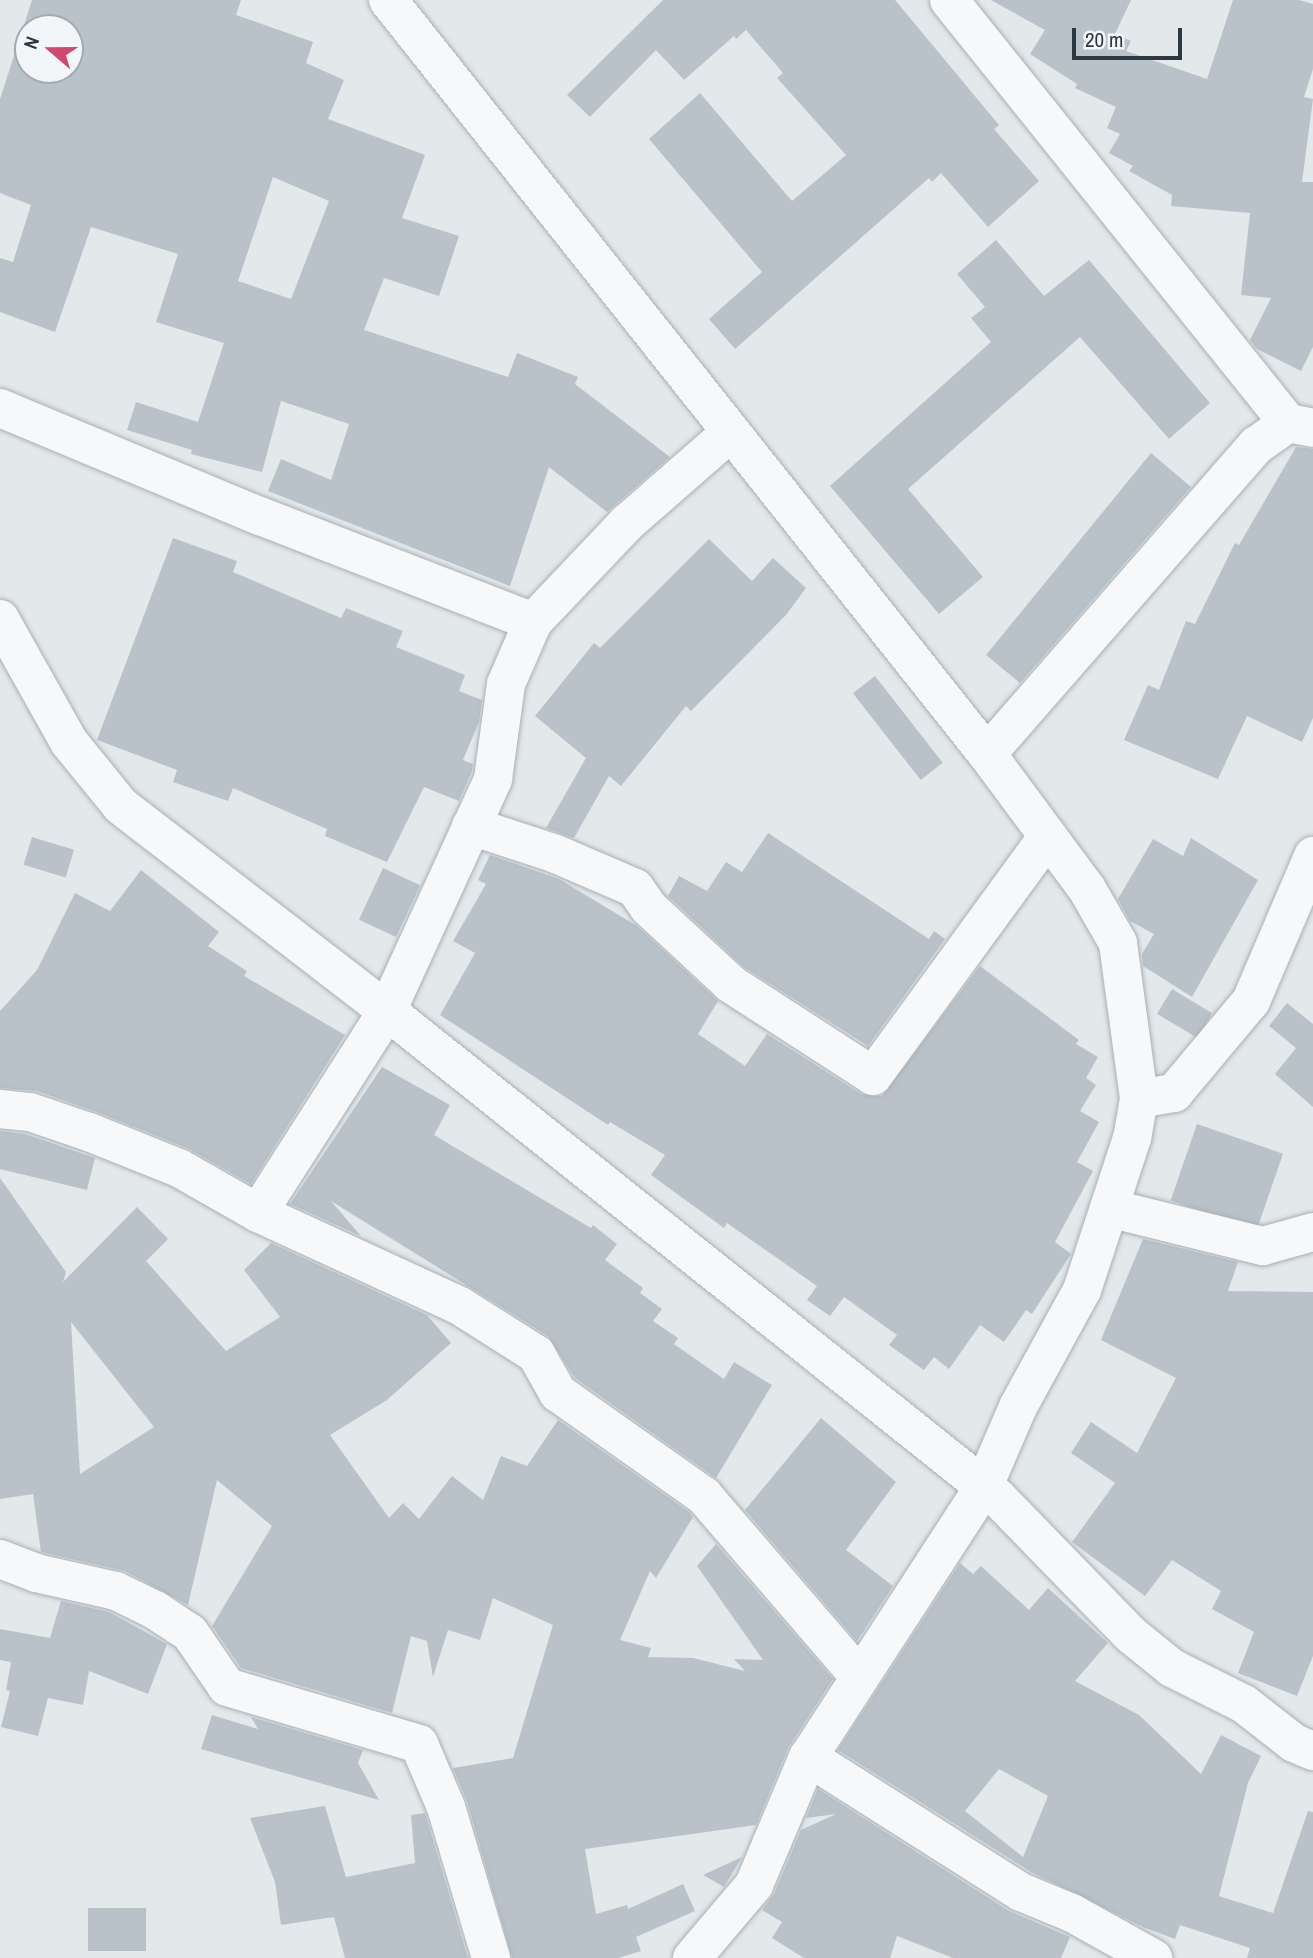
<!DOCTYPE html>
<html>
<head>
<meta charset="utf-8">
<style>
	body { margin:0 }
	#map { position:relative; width:1313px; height:1958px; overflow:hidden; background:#e3e8eb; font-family:"Archivo Narrow",sans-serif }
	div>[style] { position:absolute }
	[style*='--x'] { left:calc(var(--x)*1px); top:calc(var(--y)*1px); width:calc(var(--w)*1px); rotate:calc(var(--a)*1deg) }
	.building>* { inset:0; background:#bac2c9; transform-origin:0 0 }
	.roads { filter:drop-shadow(0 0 2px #a8b0b6) drop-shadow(0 0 2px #a8b0b6) }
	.minor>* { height:38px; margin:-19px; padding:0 19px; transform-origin:19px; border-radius:19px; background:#f6f8f9 }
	span { translate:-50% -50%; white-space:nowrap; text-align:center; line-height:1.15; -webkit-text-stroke:5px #f3f6f8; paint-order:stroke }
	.north { position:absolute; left:14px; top:14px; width:70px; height:70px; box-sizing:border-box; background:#f3f6f8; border:2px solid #a3aab0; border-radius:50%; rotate:290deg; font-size:19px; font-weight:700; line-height:28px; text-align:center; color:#2a3844 }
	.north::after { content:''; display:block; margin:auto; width:24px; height:32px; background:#d04872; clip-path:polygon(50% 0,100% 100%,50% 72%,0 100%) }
	.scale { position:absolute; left:1072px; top:28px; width:110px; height:32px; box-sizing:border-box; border:4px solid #2a3844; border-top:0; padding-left:9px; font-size:21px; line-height:24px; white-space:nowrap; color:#2a3844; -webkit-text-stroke:5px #f3f6f8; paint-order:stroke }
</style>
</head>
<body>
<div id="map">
	<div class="building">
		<i style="clip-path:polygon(evenodd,32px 0,241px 0,236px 15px,313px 42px,306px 63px,344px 80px,328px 119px,425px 155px,402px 218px,459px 236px,439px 296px,384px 278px,364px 330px,508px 377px,517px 353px,578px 377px,575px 384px,670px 457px,607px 512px,549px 467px,510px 586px,268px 491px,281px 459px,331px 480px,349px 424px,281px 401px,262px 472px,191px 454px,192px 450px,127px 430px,136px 402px,198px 422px,224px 343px,156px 322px,178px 254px,91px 227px,55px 332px,0 312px,0 258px,13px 262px,31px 205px,0 193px,0 99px,32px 0,28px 28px,70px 28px,70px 70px,28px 70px,28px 28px,32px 0,273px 177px,329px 201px,291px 299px,238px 281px,273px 177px)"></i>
		<i style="clip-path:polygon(663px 0,895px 0,999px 125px,994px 129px,1039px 181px,988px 227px,941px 173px,932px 182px,929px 178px,735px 349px,709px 319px,762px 272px,649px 139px,700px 93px,792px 201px,846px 155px,777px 78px,783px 73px,746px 30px,736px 39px,734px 36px,684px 80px,656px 50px,590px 117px,567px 95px)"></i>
		<i style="clip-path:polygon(991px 0,1131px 0,1115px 34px,1131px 41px,1126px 51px,1207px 79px,1233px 0,1299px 0,1313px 4px,1313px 69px,1304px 97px,1313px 99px,1302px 182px,1313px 182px,1313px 347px,1301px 371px,1257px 349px,1250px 340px,1271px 298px,1241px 295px,1250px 213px,1171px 206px,1172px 195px,1129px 171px,1133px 166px,1109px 153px,1120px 134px,1107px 128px,1116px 107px,1075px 88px,1077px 84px,1030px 54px,1045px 30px)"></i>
		<i style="clip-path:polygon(996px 240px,1044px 296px,1089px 260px,1210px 403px,1169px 439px,1080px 337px,908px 489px,983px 577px,939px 614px,830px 486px,991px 342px,971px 318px,985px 307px,957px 274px)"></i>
		<i style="clip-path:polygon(1296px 447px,1313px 449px,1313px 718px,1302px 742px,1247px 716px,1218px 779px,1124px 740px,1148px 685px,1159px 690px,1186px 621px,1195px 624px,1235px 543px,1239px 545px)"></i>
		<i style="clip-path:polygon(1151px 453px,1191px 487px,1020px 683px,986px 655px)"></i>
		<i style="clip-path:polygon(173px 538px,237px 561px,233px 572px,341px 618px,346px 608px,403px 631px,396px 647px,465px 675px,459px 691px,482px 700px,479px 722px,463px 760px,473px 764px,472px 771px,459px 801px,424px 787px,387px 862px,325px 836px,327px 829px,233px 788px,228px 801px,173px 782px,177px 770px,97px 740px)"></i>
		<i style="clip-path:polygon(709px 539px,752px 581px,773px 558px,806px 588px,786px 615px,691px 711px,686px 706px,621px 786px,609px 776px,574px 838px,546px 828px,586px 758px,535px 716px,594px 643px,600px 648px)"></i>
		<i style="left:875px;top:676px;width:110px;height:28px;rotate:52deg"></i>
		<i style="clip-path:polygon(768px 833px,929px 939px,934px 931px,945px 939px,868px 1046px,744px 967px,668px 896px,679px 876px,707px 891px,726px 862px,742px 872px)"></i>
		<i style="left:32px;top:837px;width:44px;height:29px;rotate:17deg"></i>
		<i style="clip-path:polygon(1191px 838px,1258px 880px,1192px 997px,1143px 966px,1142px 954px,1154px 934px,1130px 921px,1118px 899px,1153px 839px,1183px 856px)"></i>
		<i style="clip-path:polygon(490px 855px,559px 879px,637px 926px,718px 1001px,698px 1034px,745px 1066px,767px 1034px,861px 1094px,882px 1096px,980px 966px,1079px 1040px,1076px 1044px,1098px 1057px,1086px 1078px,1096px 1085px,1080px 1111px,1099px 1122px,1077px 1162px,1093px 1171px,1055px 1242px,1071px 1254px,1032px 1314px,1026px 1310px,1004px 1342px,980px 1325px,949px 1369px,934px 1357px,924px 1370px,889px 1345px,897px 1335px,844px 1297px,830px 1316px,807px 1300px,817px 1286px,727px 1223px,724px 1228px,651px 1175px,665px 1155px,610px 1122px,608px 1125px,440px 1015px,475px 953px,453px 941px,486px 884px,478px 880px)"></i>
		<i style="left:383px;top:868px;width:41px;height:57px;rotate:25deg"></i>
		<i style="clip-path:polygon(141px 870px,219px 932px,208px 946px,247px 971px,244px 976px,345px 1035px,251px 1184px,187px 1148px,97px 1112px,37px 1091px,0 1088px,0 1011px,37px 970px,75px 893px,110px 911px)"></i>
		<i style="left:1172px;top:989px;width:47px;height:29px;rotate:31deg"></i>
		<i style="clip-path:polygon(1287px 1003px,1313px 1024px,1313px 1107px,1275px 1074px,1296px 1048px,1269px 1026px)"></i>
		<i style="clip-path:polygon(382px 1067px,450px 1105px,434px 1135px,591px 1228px,593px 1225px,617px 1244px,605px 1260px,643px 1288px,640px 1293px,662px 1309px,653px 1321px,678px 1338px,674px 1344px,724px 1379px,734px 1362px,772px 1385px,716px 1478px,575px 1378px,548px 1336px,331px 1201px,361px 1236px,290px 1204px)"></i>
		<i style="left:1197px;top:1124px;width:91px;height:81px;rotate:19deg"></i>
		<i style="clip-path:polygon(0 1131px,25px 1134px,95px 1158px,87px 1190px,0 1169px)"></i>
		<i style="clip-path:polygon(evenodd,0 1178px,66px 1272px,63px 1282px,137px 1207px,168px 1239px,146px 1261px,226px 1351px,280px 1317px,244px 1270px,271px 1243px,427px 1315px,451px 1343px,387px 1400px,330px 1435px,389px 1518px,403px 1503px,419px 1519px,452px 1476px,483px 1500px,501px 1456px,527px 1466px,558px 1420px,689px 1512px,693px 1517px,656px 1578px,650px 1571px,620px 1640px,651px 1648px,648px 1657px,693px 1658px,745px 1671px,734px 1659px,763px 1660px,697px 1566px,716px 1544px,833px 1679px,788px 1748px,756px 1825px,585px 1849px,596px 1914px,627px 1905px,628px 1909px,683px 1884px,695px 1911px,636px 1937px,641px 1951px,618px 1958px,512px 1958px,467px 1801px,453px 1768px,513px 1758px,553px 1625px,493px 1598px,480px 1640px,448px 1630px,433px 1677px,427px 1641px,411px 1636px,392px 1713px,241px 1668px,212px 1626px,272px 1526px,217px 1480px,188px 1605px,125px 1571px,41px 1552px,33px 1494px,0 1499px,0 1178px,71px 1322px,154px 1427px,80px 1474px,71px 1322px)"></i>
		<i style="clip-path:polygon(1143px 1239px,1238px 1262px,1228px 1291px,1313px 1292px,1313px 1656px,1297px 1696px,1238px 1673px,1254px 1632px,1212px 1609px,1221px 1591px,1172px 1560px,1145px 1596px,1072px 1542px,1115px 1483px,1071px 1453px,1091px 1422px,1137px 1453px,1176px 1378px,1101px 1340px)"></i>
		<i style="clip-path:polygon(821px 1418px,896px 1482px,846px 1550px,893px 1586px,857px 1641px,745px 1510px)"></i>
		<i style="clip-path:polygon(evenodd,960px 1563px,973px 1574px,981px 1566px,1029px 1610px,1048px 1588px,1108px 1643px,1075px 1681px,1139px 1715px,1201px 1774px,1221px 1735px,1261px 1756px,1248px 1783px,1219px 1896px,1273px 1913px,1308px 1811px,1313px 1812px,1313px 1958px,1247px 1958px,1250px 1948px,1180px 1925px,1175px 1939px,1143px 1927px,1031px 1872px,838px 1750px,960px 1563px,999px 1769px,1048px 1796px,1023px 1857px,965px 1811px,999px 1769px)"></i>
		<i style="clip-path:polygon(61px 1601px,109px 1612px,167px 1644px,148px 1694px,89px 1671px,83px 1705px,48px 1698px,38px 1736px,1px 1727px,10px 1691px,6px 1690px,11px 1662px,0 1660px,0 1629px,50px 1638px)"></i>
		<i style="clip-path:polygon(212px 1715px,258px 1729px,251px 1717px,363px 1750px,358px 1763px,379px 1800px,201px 1749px)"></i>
		<i style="clip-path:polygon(818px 1789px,1009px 1911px,1070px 1937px,1061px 1958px,953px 1958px,897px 1936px,890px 1958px,804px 1958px,772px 1938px,782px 1922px,762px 1910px,774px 1894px,801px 1830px,836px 1814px,806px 1818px)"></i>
		<i style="clip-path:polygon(325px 1806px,346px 1877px,415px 1863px,411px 1815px,425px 1813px,468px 1958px,345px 1958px,334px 1917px,281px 1925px,275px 1882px,250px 1818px)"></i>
		<i style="clip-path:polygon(742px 1857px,724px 1887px,703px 1875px)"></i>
		<i style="left:88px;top:1908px;width:58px;height:43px"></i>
	</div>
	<div class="roads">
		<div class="minor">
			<i style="--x:388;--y:0;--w:963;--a:51.54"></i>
			<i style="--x:987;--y:754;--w:168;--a:53.5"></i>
			<i style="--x:1087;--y:889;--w:62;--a:60.1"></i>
			<i style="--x:1118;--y:943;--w:157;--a:82.3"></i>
			<i style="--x:1139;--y:1099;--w:40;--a:100"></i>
			<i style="--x:1132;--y:1138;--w:160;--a:108.2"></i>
			<i style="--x:1082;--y:1290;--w:133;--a:118.7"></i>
			<i style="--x:1018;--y:1407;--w:88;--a:113.4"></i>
			<i style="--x:983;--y:1488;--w:321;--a:123"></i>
			<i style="--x:808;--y:1757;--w:139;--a:112.9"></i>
			<i style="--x:754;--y:1885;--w:96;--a:130.3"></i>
			<i style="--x:949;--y:0;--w:542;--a:51.29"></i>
			<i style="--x:1288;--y:423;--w:25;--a:11"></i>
			<i style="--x:0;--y:408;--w:282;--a:22.6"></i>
			<i style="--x:260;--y:516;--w:293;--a:21.2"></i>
			<i style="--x:0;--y:619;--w:141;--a:60.7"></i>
			<i style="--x:69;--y:742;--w:82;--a:50.9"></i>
			<i style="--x:121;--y:806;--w:336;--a:37.6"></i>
			<i style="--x:387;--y:1011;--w:780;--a:38.55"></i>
			<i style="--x:997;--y:1497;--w:191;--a:45.8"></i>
			<i style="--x:1130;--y:1634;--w:54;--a:39"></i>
			<i style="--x:1172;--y:1668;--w:80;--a:26.6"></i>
			<i style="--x:1244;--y:1704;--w:63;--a:38"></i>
			<i style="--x:1294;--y:1743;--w:21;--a:23"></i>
			<i style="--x:987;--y:754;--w:410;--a:-48.9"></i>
			<i style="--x:1257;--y:445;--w:38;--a:-35"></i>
			<i style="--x:471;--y:826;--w:89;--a:18.2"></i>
			<i style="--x:556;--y:854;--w:86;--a:23.3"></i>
			<i style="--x:635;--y:888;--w:24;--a:55"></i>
			<i style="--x:649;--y:908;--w:112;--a:42.8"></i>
			<i style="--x:731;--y:984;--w:169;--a:32.9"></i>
			<i style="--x:873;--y:1076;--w:296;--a:-53.9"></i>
			<i style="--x:1139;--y:1099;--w:36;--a:-10"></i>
			<i style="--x:1174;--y:1093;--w:120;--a:-50.1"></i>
			<i style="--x:1251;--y:1001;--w:158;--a:-66.8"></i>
			<i style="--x:0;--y:1109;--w:30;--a:6"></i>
			<i style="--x:30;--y:1112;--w:62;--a:18.7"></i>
			<i style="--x:89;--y:1132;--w:97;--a:21.8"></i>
			<i style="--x:179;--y:1168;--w:91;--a:29.7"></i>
			<i style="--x:258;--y:1213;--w:222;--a:24.7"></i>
			<i style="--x:460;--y:1306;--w:90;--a:32.3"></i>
			<i style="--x:536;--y:1354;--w:45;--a:60.6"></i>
			<i style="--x:558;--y:1393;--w:179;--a:35.2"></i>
			<i style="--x:704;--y:1496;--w:236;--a:49.3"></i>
			<i style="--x:1109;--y:1208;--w:159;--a:13.9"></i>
			<i style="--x:1263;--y:1246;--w:52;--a:-15.6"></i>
			<i style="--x:258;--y:1213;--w:240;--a:-57.4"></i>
			<i style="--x:387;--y:1011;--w:255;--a:-65.4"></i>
			<i style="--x:493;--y:779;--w:96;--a:-82.2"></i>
			<i style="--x:506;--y:684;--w:68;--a:-66.5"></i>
			<i style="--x:533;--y:622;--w:137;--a:-46.5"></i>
			<i style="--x:627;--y:523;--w:138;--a:-41.2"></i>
			<i style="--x:0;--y:1559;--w:39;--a:21"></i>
			<i style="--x:36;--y:1573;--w:82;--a:12.7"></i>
			<i style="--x:116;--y:1591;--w:43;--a:26"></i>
			<i style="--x:155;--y:1610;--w:42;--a:33.3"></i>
			<i style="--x:190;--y:1633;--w:65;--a:55.6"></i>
			<i style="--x:227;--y:1687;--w:200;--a:16.5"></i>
			<i style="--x:419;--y:1744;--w:69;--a:66.8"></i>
			<i style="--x:446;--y:1807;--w:158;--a:73.4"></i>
			<i style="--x:808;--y:1757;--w:252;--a:32.4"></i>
			<i style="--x:1021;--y:1892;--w:55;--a:22.4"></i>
			<i style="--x:1072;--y:1913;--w:93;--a:29.1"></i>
		</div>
	</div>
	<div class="north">N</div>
	<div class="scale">20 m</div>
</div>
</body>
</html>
